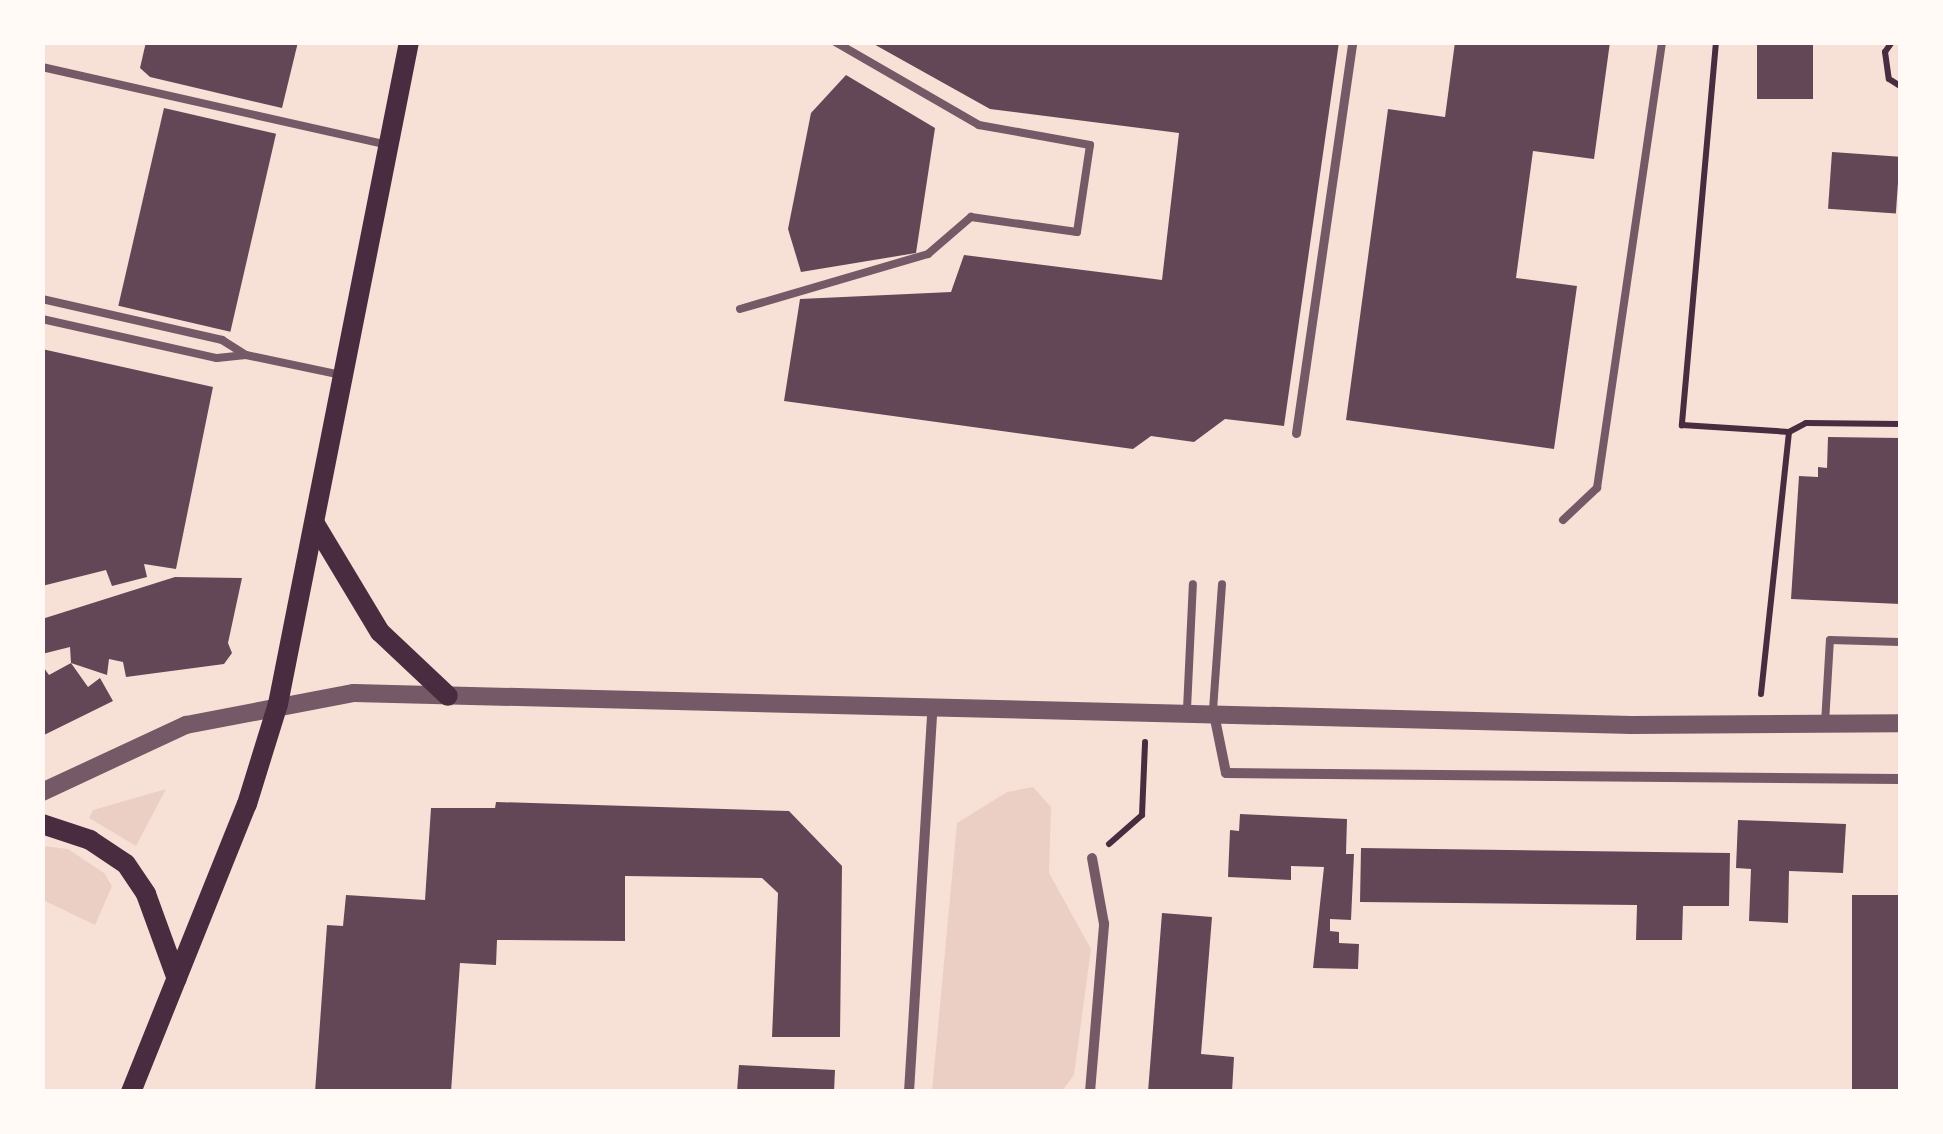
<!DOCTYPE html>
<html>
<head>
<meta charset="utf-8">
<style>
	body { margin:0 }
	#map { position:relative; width:1943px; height:1134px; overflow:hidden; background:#f7e1d7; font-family:Quicksand,sans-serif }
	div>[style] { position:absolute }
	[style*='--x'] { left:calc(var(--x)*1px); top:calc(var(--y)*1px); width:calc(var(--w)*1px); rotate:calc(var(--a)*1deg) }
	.green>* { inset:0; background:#ebcfc5 }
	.building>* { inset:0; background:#644757; transform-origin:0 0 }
	.path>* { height:6px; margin:-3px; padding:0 3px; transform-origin:3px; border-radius:3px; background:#4a2c40 }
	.service>* { height:8px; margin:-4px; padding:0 4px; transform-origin:4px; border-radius:4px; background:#755966 }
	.pedestrian>* { height:9px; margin:-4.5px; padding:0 4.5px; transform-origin:4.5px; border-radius:4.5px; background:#755966 }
	.minor>* { height:10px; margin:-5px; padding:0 5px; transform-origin:5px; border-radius:5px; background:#755966 }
	.tertiary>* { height:18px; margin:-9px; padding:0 9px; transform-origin:9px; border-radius:9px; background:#755966 }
	.secondary>* { height:20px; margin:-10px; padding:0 10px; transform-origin:10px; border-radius:10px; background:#4a2c40 }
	span { translate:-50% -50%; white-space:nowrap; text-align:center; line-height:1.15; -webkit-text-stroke:8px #fffaf5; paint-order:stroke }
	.frame { position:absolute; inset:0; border:45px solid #fffaf5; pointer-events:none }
</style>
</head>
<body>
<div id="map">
	<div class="green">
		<i style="clip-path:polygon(1033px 787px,1051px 807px,1049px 873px,1091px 949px,1074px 1075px,1062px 1091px,932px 1091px,957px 823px,1007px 792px)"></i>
		<i style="clip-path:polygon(166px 789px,136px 846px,89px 818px,93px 810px)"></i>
		<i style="clip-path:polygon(43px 846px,68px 849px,104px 873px,112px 886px,95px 925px,43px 900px)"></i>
	</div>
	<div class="building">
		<i style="clip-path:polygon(146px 42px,298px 42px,282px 108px,150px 77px,140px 68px)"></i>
		<i style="clip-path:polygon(870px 42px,1339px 42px,1284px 426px,1225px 419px,1194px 442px,1151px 436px,1133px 449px,784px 401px,800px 299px,951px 292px,964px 255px,1162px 280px,1179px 133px,990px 109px)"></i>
		<i style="clip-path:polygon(1455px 42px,1610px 42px,1594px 159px,1533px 151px,1516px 278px,1577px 286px,1554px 449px,1346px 420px,1388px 109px,1445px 117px)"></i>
		<i style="left:1757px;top:42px;width:56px;height:57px"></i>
		<i style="clip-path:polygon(846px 75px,935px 128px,916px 253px,801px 272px,788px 229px,811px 113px)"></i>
		<i style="left:164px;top:108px;width:115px;height:203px;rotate:13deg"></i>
		<i style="left:1832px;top:152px;width:68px;height:57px;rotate:4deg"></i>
		<i style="clip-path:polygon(42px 349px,213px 387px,176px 569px,144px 564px,147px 577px,112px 586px,106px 570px,42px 586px)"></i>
		<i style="clip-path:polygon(1828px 437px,1900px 438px,1900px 604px,1791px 599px,1799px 476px,1818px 477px,1818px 467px,1827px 468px)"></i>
		<i style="clip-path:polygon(175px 577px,242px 578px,228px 643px,232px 653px,224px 664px,126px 677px,123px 662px,109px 659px,107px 675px,71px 663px,70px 647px,42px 654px,42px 619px)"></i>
		<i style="clip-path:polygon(71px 663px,88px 687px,100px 678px,113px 701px,42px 736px,42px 665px,49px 675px)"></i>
		<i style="clip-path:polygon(496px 802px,789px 811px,842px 866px,840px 1037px,772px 1037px,778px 893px,762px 878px,625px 876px,625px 941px,497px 940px,496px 965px,460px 963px,451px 1092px,315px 1092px,327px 925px,343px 926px,346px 895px,425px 900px,431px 808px,495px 808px)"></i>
		<i style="clip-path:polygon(1240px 814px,1347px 819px,1346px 854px,1354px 854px,1351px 920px,1330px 919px,1330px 931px,1339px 932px,1339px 943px,1359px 944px,1358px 969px,1313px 968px,1324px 867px,1291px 866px,1291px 880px,1228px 877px,1230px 830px,1239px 831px)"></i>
		<i style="clip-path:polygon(1738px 820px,1846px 824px,1843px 873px,1789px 871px,1788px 923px,1749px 921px,1751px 869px,1736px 868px)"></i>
		<i style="clip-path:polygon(1361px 848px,1730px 853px,1729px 906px,1683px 906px,1682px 940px,1636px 940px,1637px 905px,1360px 902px)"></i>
		<i style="left:1852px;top:895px;width:48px;height:197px"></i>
		<i style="clip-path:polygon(1162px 913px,1212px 917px,1201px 1054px,1234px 1057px,1232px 1092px,1148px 1092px)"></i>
		<i style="clip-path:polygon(739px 1065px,835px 1070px,834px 1092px,737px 1092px)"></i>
	</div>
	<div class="path">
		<i style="--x:1716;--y:42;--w:385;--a:95.1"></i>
		<i style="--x:1682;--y:425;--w:107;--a:3.7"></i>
		<i style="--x:1789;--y:432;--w:19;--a:-28"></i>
		<i style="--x:1806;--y:423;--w:94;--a:0.6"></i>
		<i style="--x:1892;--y:42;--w:12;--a:125"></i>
		<i style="--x:1885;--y:52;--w:27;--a:82"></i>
		<i style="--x:1889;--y:79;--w:13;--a:32"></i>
		<i style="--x:1761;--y:694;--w:263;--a:-83.9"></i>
		<i style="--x:1109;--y:844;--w:44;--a:-41.3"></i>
		<i style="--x:1142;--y:815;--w:73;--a:-87.6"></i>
	</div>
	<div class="service">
		<i style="--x:42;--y:67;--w:352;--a:12.7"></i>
		<i style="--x:42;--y:299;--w:185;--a:12.8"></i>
		<i style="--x:222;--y:340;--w:28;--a:32"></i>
		<i style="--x:246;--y:355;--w:98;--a:11.8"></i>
		<i style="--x:740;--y:309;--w:196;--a:-16.3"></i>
		<i style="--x:928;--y:254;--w:57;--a:-40.7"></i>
		<i style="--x:971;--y:217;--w:107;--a:8.1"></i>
		<i style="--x:1077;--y:232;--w:88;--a:-81.5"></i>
		<i style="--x:1090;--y:145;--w:113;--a:-169.8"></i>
		<i style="--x:979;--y:125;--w:166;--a:-150"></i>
		<i style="--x:42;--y:319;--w:179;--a:12.6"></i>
		<i style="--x:217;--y:358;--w:29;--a:-6"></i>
		<i style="--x:1563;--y:520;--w:47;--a:-43.3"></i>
		<i style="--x:1597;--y:488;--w:451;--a:-81.7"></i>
		<i style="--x:1187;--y:709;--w:125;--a:-87.3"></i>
		<i style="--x:1213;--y:710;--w:126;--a:-85.9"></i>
		<i style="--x:1825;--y:723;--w:83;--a:-86.6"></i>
		<i style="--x:1830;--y:640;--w:70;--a:1.6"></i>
	</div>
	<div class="pedestrian">
		<i style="--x:1296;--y:433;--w:395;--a:-81.8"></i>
	</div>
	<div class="minor">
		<i style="--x:1214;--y:714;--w:60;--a:78.5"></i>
		<i style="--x:1226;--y:773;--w:674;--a:0.51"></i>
		<i style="--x:909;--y:1092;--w:388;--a:-86.5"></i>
		<i style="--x:1090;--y:1092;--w:169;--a:-85.2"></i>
		<i style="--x:1104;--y:924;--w:67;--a:-100.3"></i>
	</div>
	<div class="tertiary">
		<i style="--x:42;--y:792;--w:159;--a:-25"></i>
		<i style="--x:186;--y:725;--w:171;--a:-10.8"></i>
		<i style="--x:354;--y:693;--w:1278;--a:1.43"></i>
		<i style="--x:1632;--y:725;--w:268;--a:-0.4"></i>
	</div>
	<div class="secondary">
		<i style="--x:315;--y:524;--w:126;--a:59"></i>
		<i style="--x:380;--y:632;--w:93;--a:43.3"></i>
		<i style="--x:42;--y:824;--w:51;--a:18.4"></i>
		<i style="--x:90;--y:840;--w:43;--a:33.7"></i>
		<i style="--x:126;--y:864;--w:36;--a:56"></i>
		<i style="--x:146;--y:894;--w:90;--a:70"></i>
		<i style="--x:131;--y:1092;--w:310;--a:-68.1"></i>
		<i style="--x:247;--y:804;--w:105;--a:-72.8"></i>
		<i style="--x:278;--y:704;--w:675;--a:-78.81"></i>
	</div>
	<div class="frame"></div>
</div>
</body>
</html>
